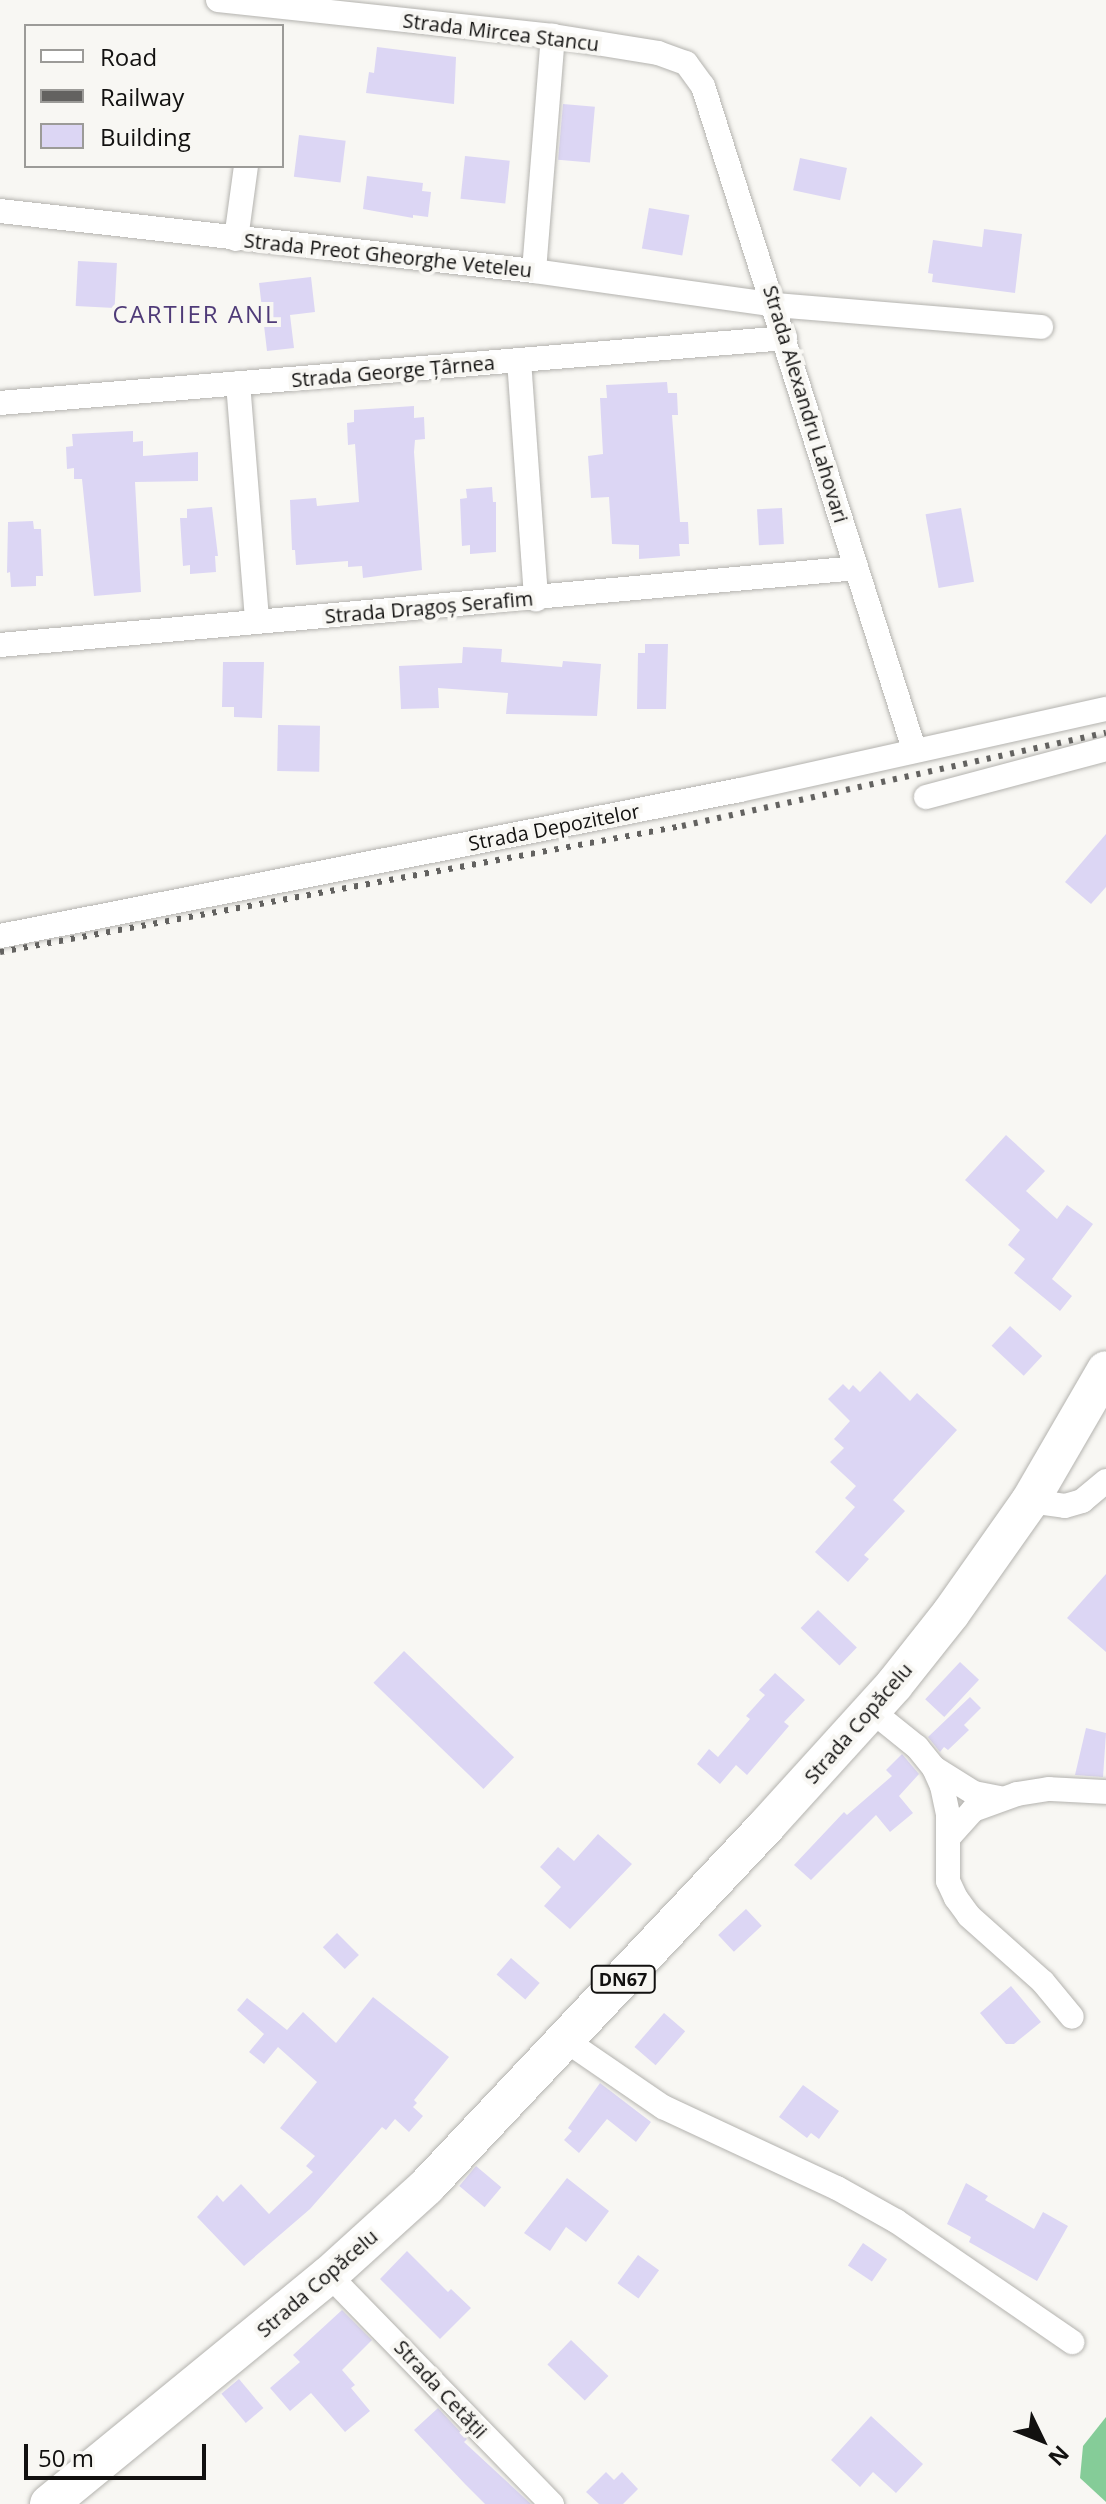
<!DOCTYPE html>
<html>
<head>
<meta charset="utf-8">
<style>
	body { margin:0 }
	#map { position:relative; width:1106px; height:2504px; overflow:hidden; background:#f8f7f3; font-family:"Open Sans",sans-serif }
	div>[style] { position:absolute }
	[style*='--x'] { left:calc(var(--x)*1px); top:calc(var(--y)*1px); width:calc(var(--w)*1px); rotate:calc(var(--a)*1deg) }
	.forest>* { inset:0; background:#85cc98 }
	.building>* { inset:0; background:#dcd6f4; transform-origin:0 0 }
	.roads { filter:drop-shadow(0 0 2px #b4b3af) drop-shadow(0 0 2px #b4b3af) }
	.street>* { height:24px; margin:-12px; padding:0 12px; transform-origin:12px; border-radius:12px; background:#fff }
	.primary>* { height:38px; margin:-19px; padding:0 19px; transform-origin:19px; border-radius:19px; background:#fff }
	.rail>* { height:6px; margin-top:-3px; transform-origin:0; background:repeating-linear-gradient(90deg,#636260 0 4px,transparent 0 12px) }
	span { translate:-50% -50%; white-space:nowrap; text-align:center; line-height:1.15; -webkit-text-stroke:8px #f8f7f3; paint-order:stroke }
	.shield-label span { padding:2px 6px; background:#f8f7f3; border:2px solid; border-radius:6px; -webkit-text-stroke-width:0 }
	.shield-label { font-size:18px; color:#121110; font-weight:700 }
	.street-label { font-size:20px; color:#121110 }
	.quarter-label { font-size:24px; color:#4f3b78; letter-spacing:2px }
	.legend { position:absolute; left:24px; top:24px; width:260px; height:144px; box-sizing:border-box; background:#f8f7f3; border:2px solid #9c9b98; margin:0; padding:10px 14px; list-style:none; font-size:24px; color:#121110 }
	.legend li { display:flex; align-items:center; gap:16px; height:40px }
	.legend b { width:40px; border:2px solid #9c9b98 }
	.north { position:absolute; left:1002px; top:2400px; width:80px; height:80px; -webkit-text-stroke:6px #f8f7f3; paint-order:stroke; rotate:133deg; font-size:22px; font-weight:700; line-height:32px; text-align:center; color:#121110 }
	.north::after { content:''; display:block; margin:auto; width:28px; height:36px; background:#121110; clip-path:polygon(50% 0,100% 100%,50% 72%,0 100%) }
	.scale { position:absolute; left:24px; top:2444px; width:182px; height:36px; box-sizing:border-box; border:4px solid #121110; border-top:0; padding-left:10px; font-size:24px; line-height:28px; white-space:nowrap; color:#121110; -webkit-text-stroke:6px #f8f7f3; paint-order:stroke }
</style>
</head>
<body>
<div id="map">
	<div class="forest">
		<i style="clip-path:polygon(1106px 2417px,1106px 2502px,1080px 2478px,1083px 2446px)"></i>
	</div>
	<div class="building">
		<i style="clip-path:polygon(377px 47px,456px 57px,454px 104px,366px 93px,369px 72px,374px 73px)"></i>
		<i style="left:563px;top:104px;width:32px;height:56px;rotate:5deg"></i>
		<i style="left:299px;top:135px;width:47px;height:42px;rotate:7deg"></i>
		<i style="left:465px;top:156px;width:45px;height:43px;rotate:6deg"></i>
		<i style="left:800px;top:158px;width:48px;height:33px;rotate:12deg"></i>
		<i style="clip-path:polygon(367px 176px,423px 183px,422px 191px,431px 192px,428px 217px,413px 215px,413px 218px,363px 209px)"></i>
		<i style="left:649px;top:208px;width:41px;height:41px;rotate:10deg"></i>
		<i style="clip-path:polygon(984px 229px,1022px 234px,1015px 293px,932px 282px,933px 274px,928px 273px,933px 240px,982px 247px)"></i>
		<i style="left:78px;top:261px;width:39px;height:45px;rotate:3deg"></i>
		<i style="clip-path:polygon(311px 277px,315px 312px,290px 315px,294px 348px,267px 351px,259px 283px)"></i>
		<i style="clip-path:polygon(667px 382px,668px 393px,677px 393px,678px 415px,672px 415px,680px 522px,688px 522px,689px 544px,679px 544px,680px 556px,639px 559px,639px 545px,612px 544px,609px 497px,591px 498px,588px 456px,603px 454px,600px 398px,607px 398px,606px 385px)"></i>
		<i style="clip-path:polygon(414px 406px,414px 418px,424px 417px,425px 439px,415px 440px,414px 452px,422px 570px,363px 578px,362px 566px,348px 567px,348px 561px,296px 565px,295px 550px,292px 550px,290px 500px,316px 498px,317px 506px,359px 502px,355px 444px,348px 445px,347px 423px,354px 422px,354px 410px)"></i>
		<i style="clip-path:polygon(133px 431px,133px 442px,143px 441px,143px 456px,198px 452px,198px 481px,135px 482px,141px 592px,94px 596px,82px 479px,74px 479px,74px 468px,67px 469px,66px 447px,73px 446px,72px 434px)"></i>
		<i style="clip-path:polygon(492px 487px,493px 502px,496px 502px,496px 552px,470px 554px,470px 545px,462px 546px,460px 499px,467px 498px,466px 489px)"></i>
		<i style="clip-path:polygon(212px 507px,218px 556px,215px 556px,216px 572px,190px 574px,190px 565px,183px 566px,180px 518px,187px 518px,187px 509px)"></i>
		<i style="left:782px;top:508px;width:36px;height:25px;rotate:87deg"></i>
		<i style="left:961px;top:508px;width:75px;height:36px;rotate:80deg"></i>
		<i style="clip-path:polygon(33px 521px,34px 529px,41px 529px,43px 576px,36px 576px,36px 586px,11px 587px,10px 572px,7px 573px,8px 522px)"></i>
		<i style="clip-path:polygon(645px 644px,668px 644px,666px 709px,637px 709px,638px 653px,645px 653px)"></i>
		<i style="clip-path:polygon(463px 647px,502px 649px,501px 662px,562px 667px,563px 661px,601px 664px,597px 716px,506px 714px,508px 693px,438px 688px,439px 708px,401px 709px,399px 666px,462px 663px)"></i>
		<i style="clip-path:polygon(223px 662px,264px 662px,262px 718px,234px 717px,234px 707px,222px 707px)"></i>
		<i style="left:278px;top:725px;width:42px;height:46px;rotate:1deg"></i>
		<i style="clip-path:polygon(1106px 834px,1106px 887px,1091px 904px,1065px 882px)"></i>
		<i style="clip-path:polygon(1006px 1135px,1045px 1171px,1026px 1191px,1057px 1219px,1067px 1205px,1093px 1224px,1052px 1279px,1072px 1296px,1060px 1311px,1014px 1273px,1025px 1259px,1008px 1245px,1020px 1230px,965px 1180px)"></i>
		<i style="left:1010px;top:1326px;width:44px;height:27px;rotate:43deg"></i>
		<i style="clip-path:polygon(880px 1371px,910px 1401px,917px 1393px,957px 1430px,893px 1500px,905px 1511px,864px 1555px,869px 1559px,848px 1582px,815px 1552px,855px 1507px,845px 1498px,856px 1486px,830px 1462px,844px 1448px,834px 1439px,850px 1421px,828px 1399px,843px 1384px,849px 1390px,853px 1385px,860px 1392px)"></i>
		<i style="clip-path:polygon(1106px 1574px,1106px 1652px,1067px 1618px)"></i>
		<i style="left:818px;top:1610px;width:54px;height:25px;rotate:44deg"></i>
		<i style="left:404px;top:1651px;width:153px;height:44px;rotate:44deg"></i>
		<i style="left:960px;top:1662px;width:26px;height:51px;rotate:43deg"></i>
		<i style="clip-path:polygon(775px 1673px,805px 1700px,784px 1722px,789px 1726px,747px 1775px,736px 1765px,720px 1784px,697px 1764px,709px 1749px,718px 1757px,750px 1719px,746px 1716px,765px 1695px,759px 1690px)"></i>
		<i style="clip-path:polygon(970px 1697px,981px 1708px,964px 1725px,969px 1730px,948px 1750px,944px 1747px,940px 1752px,928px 1737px)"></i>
		<i style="clip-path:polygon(1086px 1728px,1106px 1733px,1103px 1777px,1075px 1775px)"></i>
		<i style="clip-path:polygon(902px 1754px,919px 1774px,899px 1796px,913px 1813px,890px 1832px,876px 1815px,811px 1880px,794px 1865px,844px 1812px,847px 1815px,892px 1776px,886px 1770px)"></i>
		<i style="clip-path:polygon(598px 1834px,632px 1864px,570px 1929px,544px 1906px,561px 1887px,540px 1867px,558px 1847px,574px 1861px)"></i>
		<i style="left:746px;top:1909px;width:23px;height:38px;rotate:47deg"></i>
		<i style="left:337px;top:1933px;width:31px;height:20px;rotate:45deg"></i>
		<i style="left:511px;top:1958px;width:38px;height:22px;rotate:41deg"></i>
		<i style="clip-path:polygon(1011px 1986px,1041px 2022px,1014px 2044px,1006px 2044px,980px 2013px)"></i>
		<i style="clip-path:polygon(373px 1997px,449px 2057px,414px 2100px,417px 2103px,413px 2107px,423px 2116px,409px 2132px,395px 2119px,386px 2130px,382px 2127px,310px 2209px,244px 2266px,197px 2217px,217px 2195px,223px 2202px,241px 2184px,269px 2214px,313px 2172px,306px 2166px,315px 2156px,280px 2128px,317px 2082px,278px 2047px,264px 2064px,249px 2052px,264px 2034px,237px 2010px,247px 1998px,287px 2030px,303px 2012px,336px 2043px)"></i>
		<i style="left:664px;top:2013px;width:28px;height:45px;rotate:41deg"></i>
		<i style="clip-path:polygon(600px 2083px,651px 2122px,636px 2142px,607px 2119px,579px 2153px,564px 2140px,572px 2131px,568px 2128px)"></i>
		<i style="clip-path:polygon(803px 2085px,839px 2111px,819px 2139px,811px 2133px,807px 2138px,779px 2117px)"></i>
		<i style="left:476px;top:2166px;width:33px;height:26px;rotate:40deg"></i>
		<i style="clip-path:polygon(567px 2178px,609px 2211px,586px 2242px,566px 2227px,550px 2251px,524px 2233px)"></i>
		<i style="clip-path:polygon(966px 2183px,988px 2196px,985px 2200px,1034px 2229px,1043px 2212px,1068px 2226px,1037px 2281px,969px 2242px,971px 2237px,947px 2224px)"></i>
		<i style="left:863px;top:2243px;width:29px;height:27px;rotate:34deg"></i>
		<i style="clip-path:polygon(407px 2251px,448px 2292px,451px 2289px,471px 2308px,440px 2339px,380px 2279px)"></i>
		<i style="left:638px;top:2255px;width:26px;height:35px;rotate:36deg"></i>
		<i style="clip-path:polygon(342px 2310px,372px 2340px,342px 2370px,355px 2385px,351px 2388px,370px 2411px,345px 2432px,311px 2393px,290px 2411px,270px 2388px,300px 2362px,293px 2355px)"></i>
		<i style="left:571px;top:2340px;width:52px;height:34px;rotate:44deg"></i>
		<i style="left:239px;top:2379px;width:38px;height:23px;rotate:50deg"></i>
		<i style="clip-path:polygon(438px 2408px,467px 2439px,464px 2442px,531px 2504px,485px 2504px,465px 2484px,414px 2430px)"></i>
		<i style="clip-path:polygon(871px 2416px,923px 2464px,896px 2493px,873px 2472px,860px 2487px,831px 2460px)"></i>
		<i style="clip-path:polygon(606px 2472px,614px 2480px,622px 2472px,638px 2489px,623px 2504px,599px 2504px,586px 2492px)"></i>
	</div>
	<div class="roads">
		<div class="street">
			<i style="--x:218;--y:0;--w:337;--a:6.1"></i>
			<i style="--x:553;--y:36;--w:106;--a:9.2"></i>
			<i style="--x:658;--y:53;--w:30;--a:20"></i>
			<i style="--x:686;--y:63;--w:29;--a:54"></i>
			<i style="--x:703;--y:86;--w:696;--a:72.35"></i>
			<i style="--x:0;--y:211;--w:537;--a:6.41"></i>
			<i style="--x:534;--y:271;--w:243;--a:8"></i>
			<i style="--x:775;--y:305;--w:267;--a:4.7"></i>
			<i style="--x:236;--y:239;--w:74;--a:-82.2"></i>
			<i style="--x:534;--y:271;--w:236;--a:-85.4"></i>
			<i style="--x:519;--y:360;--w:240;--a:85.9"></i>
			<i style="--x:238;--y:383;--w:239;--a:85.4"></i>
			<i style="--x:0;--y:403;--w:788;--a:-4.73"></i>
			<i style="--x:0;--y:645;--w:860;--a:-5.13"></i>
			<i style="--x:926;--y:797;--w:186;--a:-14.9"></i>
			<i style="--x:0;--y:936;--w:754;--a:-11.16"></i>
			<i style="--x:740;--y:790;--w:375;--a:-12.5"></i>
			<i style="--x:1030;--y:1501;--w:35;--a:8"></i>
			<i style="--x:1065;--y:1506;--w:18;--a:-16"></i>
			<i style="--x:1082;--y:1501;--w:31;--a:-40"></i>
			<i style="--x:872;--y:1711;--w:58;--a:38.7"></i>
			<i style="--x:917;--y:1747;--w:27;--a:51"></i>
			<i style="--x:934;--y:1768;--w:20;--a:66"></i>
			<i style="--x:942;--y:1786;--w:29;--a:78"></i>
			<i style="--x:948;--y:1814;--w:67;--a:90"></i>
			<i style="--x:948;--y:1881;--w:19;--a:65"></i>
			<i style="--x:956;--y:1898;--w:22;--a:54"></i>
			<i style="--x:969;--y:1916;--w:99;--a:41.7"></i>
			<i style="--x:1043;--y:1982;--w:45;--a:50.4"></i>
			<i style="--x:934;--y:1768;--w:47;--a:32"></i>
			<i style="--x:974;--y:1793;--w:26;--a:11"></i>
			<i style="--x:948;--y:1838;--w:38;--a:-48"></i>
			<i style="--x:973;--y:1810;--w:47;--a:-20"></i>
			<i style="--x:1017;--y:1794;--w:32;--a:-9"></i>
			<i style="--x:1049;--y:1789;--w:57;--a:3"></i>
			<i style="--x:565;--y:2040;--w:119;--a:34.4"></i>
			<i style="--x:663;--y:2107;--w:192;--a:25"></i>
			<i style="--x:837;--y:2188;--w:68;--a:29.2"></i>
			<i style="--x:896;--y:2221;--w:214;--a:34.5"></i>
			<i style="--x:329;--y:2275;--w:320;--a:45.8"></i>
		</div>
		<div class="primary">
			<i style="--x:49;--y:2504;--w:362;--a:-39.3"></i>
			<i style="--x:329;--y:2275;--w:132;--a:-42.2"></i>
			<i style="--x:427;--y:2186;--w:497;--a:-46.7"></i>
			<i style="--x:768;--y:1824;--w:188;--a:-47.8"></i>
			<i style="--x:894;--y:1685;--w:92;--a:-51.6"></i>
			<i style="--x:951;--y:1613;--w:137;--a:-54.8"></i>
			<i style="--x:1030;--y:1501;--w:151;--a:-59.9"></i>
		</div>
	</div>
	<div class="rail">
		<i style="--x:0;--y:952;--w:694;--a:-10.47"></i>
		<i style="--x:682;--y:826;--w:434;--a:-12.4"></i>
	</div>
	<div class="shield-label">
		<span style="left:623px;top:1979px">DN67</span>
	</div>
	<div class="street-label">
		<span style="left:501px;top:32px;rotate:7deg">Strada Mircea Stancu</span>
		<span style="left:388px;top:255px;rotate:6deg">Strada Preot Gheorghe Veteleu</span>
		<span style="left:393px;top:371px;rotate:-5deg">Strada George Țârnea</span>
		<span style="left:806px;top:404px;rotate:73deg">Strada Alexandru Lahovari</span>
		<span style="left:429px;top:607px;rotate:-5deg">Strada Dragoș Serafim</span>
		<span style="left:554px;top:827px;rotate:-11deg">Strada Depozitelor</span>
		<span style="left:858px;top:1723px;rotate:-49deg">Strada Copăcelu</span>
		<span style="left:317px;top:2283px;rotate:-41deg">Strada Copăcelu</span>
		<span style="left:441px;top:2389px;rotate:47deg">Strada Cetății</span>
	</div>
	<div class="quarter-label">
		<span style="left:196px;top:314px">CARTIER ANL</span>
	</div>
	<ul class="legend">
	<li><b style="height:10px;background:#fff"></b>Road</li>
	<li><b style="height:10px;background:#636260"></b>Railway</li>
	<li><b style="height:22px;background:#dcd6f4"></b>Building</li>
	</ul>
	<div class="north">N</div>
	<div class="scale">50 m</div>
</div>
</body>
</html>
